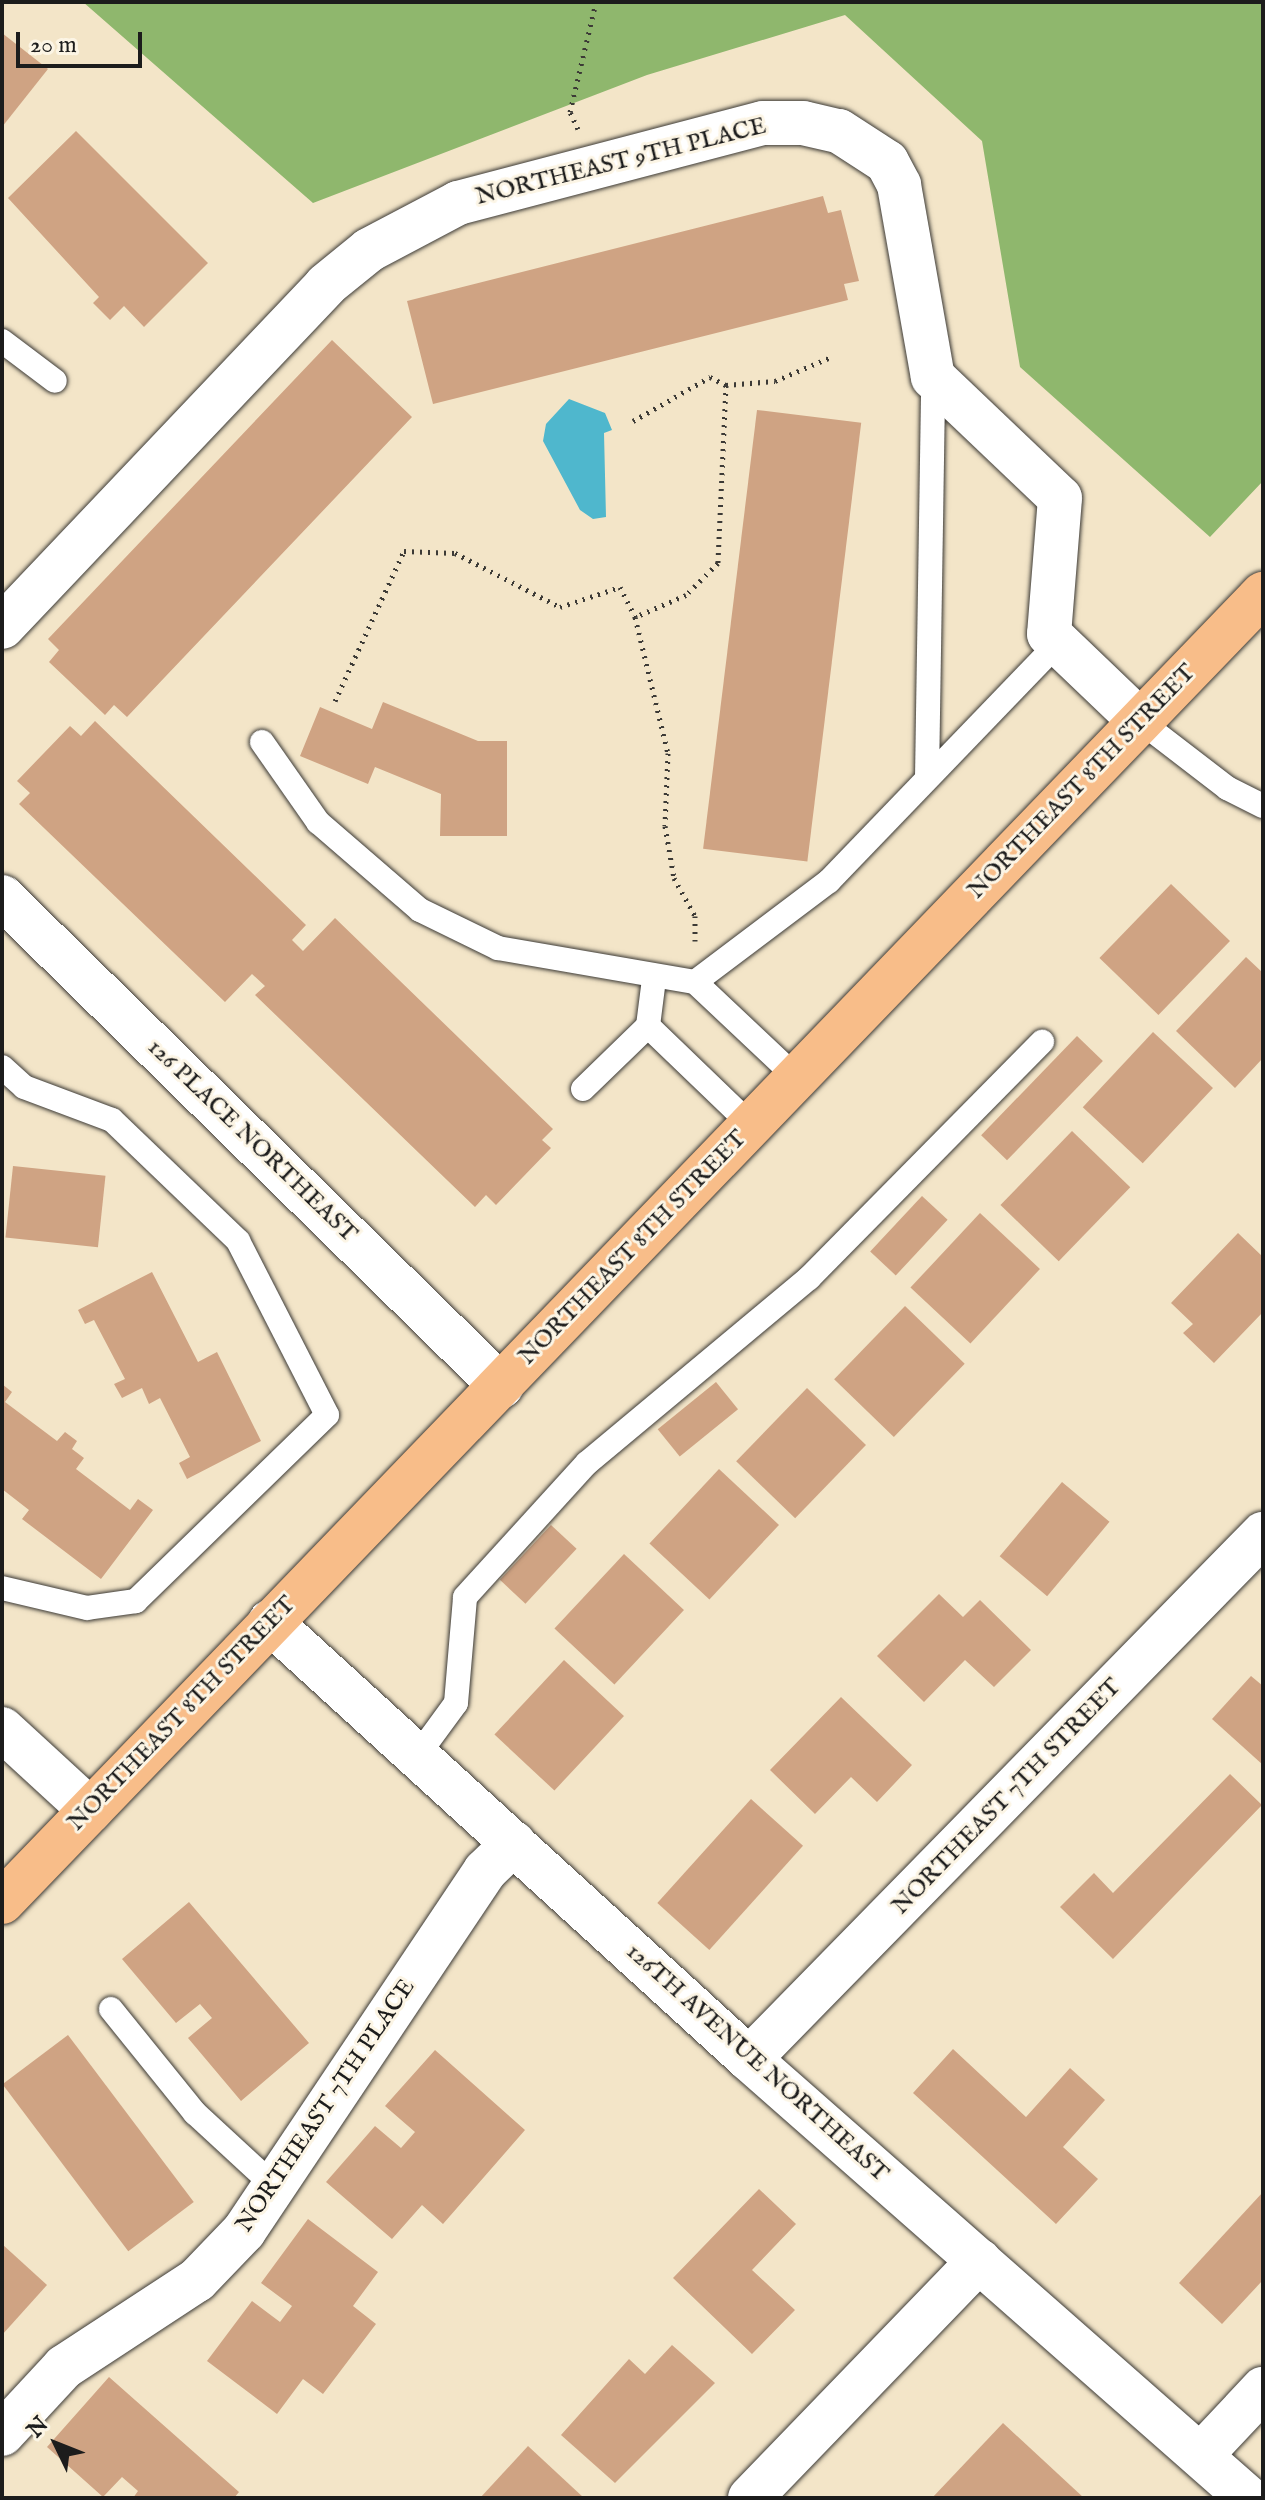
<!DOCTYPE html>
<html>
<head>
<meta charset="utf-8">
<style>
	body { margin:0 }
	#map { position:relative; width:1265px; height:2500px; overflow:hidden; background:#f3e5c8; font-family:"IM FELL English",serif }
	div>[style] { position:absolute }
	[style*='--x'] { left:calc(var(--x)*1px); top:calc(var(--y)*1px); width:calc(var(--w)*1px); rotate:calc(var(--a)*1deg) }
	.forest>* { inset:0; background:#8fb76d }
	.water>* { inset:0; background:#4fb7cd }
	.building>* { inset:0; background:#cfa383; transform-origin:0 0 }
	.path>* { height:5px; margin-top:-2.5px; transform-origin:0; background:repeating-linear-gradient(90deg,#3c3a36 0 2px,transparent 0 8px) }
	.roads { filter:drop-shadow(0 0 2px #3c3a36) drop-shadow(0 0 2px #3c3a36) }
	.lane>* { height:24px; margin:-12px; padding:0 12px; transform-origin:12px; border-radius:12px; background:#fff }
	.street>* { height:44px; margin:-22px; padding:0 22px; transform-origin:22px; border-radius:22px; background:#fff }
	.primary>* { height:44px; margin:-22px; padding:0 22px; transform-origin:22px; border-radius:22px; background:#f8bd89 }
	span { translate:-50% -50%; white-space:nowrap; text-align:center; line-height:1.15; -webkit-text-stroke:6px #fcf5e5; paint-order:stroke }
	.street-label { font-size:24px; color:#1c1c1c }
	.frame { position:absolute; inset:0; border:4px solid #1c1c1c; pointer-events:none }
	.north { position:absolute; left:16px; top:2404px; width:80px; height:80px; -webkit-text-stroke:6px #fcf5e5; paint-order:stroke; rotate:313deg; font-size:22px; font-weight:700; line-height:32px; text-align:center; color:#1c1c1c }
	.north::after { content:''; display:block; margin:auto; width:28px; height:36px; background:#1c1c1c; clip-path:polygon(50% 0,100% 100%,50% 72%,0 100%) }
	.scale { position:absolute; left:16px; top:32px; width:126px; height:36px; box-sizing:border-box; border:4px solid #1c1c1c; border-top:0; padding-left:10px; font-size:24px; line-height:28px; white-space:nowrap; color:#1c1c1c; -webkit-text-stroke:6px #fcf5e5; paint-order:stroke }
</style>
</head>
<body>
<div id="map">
	<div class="forest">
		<i style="clip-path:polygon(83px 2px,1263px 2px,1263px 481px,1210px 537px,1020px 367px,982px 141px,845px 15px,647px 75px,313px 203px)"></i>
	</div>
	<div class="water">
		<i style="clip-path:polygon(569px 399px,605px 413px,612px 430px,604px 433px,606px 517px,593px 519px,580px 510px,543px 441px,546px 424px)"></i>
	</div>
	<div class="building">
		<i style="clip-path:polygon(2px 33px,48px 69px,2px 127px)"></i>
		<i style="clip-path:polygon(76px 131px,208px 263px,144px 327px,124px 306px,110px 320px,93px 303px,99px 297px,8px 198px)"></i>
		<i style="clip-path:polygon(823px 196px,828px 213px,841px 210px,859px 281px,844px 284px,848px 300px,433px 404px,407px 301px)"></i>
		<i style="clip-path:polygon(332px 340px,412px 417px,127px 717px,114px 705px,105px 715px,49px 662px,59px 650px,48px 639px)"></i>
		<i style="left:757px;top:410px;width:105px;height:442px;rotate:7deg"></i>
		<i style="clip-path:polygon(383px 702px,478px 741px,507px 741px,507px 836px,440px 836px,441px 794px,375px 767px,368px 784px,300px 756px,320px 707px,372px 729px)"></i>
		<i style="clip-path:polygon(95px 721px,306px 925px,292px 940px,303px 951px,335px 918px,553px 1129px,542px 1140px,551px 1148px,496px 1205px,486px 1195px,475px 1207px,255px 995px,265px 986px,252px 974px,225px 1002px,19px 804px,30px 793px,17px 781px,70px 726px,81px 736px)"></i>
		<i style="left:1171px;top:884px;width:82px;height:103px;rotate:44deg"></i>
		<i style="clip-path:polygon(1246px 957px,1263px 973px,1263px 1058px,1235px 1088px,1176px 1031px)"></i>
		<i style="left:1153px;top:1032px;width:82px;height:103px;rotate:43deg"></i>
		<i style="left:1077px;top:1036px;width:36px;height:138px;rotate:44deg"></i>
		<i style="left:1072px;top:1131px;width:81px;height:103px;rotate:44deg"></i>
		<i style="left:13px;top:1166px;width:93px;height:72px;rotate:6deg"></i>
		<i style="left:922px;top:1196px;width:35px;height:76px;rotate:43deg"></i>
		<i style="left:980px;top:1213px;width:82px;height:102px;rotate:43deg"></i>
		<i style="clip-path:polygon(1238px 1233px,1263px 1257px,1263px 1312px,1214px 1363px,1183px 1333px,1193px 1324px,1171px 1303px)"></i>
		<i style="clip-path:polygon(152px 1272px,198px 1362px,217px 1352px,261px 1441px,187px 1479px,179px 1463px,190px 1457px,160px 1398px,149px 1404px,142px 1388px,122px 1398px,114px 1384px,125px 1379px,94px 1320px,85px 1324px,78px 1310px)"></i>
		<i style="left:905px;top:1306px;width:83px;height:102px;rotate:44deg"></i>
		<i style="left:716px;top:1382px;width:35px;height:75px;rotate:51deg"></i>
		<i style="clip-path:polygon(2px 1384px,12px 1392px,5px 1402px,57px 1441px,65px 1432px,77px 1441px,72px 1449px,84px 1458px,76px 1469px,130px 1510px,138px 1499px,153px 1510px,101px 1579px,22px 1519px,29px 1510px,2px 1489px)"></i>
		<i style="left:807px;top:1388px;width:82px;height:102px;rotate:44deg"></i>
		<i style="left:719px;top:1469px;width:82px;height:102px;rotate:43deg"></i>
		<i style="left:1062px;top:1482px;width:62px;height:97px;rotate:40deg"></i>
		<i style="left:551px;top:1525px;width:35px;height:75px;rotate:43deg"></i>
		<i style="left:624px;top:1554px;width:82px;height:102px;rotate:43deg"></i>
		<i style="clip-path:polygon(939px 1594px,963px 1617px,980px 1600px,1031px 1650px,994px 1687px,965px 1660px,924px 1702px,877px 1656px)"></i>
		<i style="left:564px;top:1660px;width:82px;height:102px;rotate:43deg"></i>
		<i style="clip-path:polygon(1251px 1676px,1263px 1686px,1263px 1765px,1212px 1719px)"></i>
		<i style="clip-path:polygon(841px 1697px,912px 1765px,877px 1802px,851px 1777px,815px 1814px,770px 1770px)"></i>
		<i style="clip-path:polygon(1230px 1774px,1262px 1805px,1113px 1959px,1060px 1907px,1094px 1873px,1113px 1893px)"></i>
		<i style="left:751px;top:1799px;width:70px;height:140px;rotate:42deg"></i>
		<i style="clip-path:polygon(189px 1902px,309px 2043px,241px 2101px,188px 2038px,212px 2018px,200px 2004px,176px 2023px,122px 1959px)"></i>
		<i style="left:68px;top:2035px;width:209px;height:82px;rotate:53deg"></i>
		<i style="clip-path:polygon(953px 2049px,1026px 2117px,1070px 2068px,1105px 2100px,1063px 2147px,1098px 2179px,1056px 2224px,913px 2093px)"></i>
		<i style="clip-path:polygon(435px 2050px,525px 2130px,443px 2224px,422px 2205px,392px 2239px,326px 2182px,375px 2126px,401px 2148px,415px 2132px,385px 2106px)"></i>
		<i style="clip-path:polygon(759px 2189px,796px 2224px,752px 2270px,795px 2310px,752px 2354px,673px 2278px)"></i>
		<i style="clip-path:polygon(1263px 2192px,1263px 2280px,1222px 2324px,1179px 2283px)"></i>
		<i style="clip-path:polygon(308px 2219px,378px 2272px,353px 2306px,376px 2324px,323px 2394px,303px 2379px,277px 2414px,207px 2361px,252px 2301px,280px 2322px,292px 2306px,261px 2283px)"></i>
		<i style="clip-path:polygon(2px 2244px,47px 2285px,2px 2335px)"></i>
		<i style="clip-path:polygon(672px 2345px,715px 2383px,615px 2483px,561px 2435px,629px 2359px,645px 2374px)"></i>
		<i style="clip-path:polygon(109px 2377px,239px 2492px,234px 2498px,133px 2498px,138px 2491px,122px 2477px,103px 2497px,47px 2447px)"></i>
		<i style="clip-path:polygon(1003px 2423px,1084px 2498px,932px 2498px)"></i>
		<i style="clip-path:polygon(528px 2446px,584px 2498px,480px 2498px)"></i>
	</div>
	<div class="path">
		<i style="--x:578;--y:129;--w:19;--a:-115"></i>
		<i style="--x:570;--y:112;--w:113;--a:-76.7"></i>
		<i style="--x:726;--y:385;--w:49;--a:-4.7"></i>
		<i style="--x:775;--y:381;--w:61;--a:-23.2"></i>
		<i style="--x:633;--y:421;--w:89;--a:-29.7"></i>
		<i style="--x:710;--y:377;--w:18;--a:27"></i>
		<i style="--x:726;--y:385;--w:178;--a:92.6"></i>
		<i style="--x:718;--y:563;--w:45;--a:135"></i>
		<i style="--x:686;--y:595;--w:56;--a:156.7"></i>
		<i style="--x:335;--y:701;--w:165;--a:-65.3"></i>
		<i style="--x:404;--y:551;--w:51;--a:2.2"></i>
		<i style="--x:455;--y:553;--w:118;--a:27.2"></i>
		<i style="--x:560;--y:607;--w:63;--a:-18.4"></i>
		<i style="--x:620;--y:587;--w:34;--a:63"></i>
		<i style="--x:635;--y:617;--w:140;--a:76.4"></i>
		<i style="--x:668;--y:753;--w:73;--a:92.4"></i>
		<i style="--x:665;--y:826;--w:53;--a:80.2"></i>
		<i style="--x:674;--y:878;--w:43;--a:61.1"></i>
		<i style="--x:695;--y:916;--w:25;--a:90"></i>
	</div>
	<div class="roads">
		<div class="lane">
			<i style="--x:2;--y:341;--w:66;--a:37"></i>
			<i style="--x:1140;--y:721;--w:110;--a:37.6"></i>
			<i style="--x:1227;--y:788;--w:40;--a:26.6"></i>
			<i style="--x:262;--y:742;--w:98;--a:55"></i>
			<i style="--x:318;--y:822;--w:135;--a:40.8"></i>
			<i style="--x:420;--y:910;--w:87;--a:26"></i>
			<i style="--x:498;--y:948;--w:200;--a:9.8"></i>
			<i style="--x:695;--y:982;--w:140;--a:43.3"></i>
			<i style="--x:927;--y:778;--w:401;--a:-89.1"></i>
			<i style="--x:654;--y:979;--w:47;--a:97.3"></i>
			<i style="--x:648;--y:1026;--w:143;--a:43.9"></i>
			<i style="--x:695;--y:982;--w:168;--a:-37"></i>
			<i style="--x:829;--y:881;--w:330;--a:-46.1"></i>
			<i style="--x:2;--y:1067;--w:30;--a:42"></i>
			<i style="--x:24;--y:1087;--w:94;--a:20.6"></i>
			<i style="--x:112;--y:1120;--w:175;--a:43.8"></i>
			<i style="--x:238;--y:1241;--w:195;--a:62.9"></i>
			<i style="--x:327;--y:1415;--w:267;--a:135.8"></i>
			<i style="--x:136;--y:1601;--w:49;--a:171.9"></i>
			<i style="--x:87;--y:1608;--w:87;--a:-166.8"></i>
			<i style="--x:583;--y:1089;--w:91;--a:-44.1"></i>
			<i style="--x:418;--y:1755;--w:64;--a:-53.8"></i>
			<i style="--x:456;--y:1703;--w:106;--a:-85.1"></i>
			<i style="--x:465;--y:1597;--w:181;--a:-47.7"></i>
			<i style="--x:587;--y:1463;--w:289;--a:-39.8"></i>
			<i style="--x:809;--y:1278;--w:332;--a:-45.4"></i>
			<i style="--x:111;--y:2009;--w:134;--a:51.1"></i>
			<i style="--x:195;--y:2113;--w:108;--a:42.7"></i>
		</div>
		<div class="street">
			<i style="--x:2;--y:627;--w:471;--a:-46.5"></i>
			<i style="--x:326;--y:285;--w:55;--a:-39.1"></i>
			<i style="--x:369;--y:250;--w:101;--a:-27.8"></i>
			<i style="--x:458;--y:203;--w:315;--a:-14.7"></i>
			<i style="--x:763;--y:123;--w:40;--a:0"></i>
			<i style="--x:803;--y:123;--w:37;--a:13"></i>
			<i style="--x:839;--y:131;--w:57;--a:32.9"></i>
			<i style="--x:887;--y:162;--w:26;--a:62"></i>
			<i style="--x:899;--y:185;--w:195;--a:80"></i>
			<i style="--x:933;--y:377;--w:175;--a:43.6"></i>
			<i style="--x:1060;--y:498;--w:136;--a:94.6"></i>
			<i style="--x:1049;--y:634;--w:126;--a:43.7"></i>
			<i style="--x:2;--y:897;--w:699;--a:44.42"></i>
			<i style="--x:270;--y:1622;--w:648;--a:42.37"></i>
			<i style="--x:749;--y:2059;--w:665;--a:41.34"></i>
			<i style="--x:2;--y:1729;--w:120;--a:42.6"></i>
			<i style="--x:749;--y:2059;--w:735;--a:-45.61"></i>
			<i style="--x:2;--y:2434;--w:91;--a:-47.2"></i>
			<i style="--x:64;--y:2367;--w:159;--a:-33.2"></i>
			<i style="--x:197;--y:2280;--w:68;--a:-46.2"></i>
			<i style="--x:244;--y:2231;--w:433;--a:-56.2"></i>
			<i style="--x:485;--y:1871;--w:40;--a:-44"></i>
			<i style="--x:1201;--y:2455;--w:91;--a:-46.8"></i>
			<i style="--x:750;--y:2498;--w:330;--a:-46"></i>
		</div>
		<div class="primary">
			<i style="--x:2;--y:1902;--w:1817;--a:-46.05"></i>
		</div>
	</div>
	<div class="street-label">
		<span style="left:621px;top:162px;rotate:-14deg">NORTHEAST 9TH PLACE</span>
		<span style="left:1082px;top:782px;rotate:-46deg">NORTHEAST 8TH STREET</span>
		<span style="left:252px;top:1141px;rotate:44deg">126 PLACE NORTHEAST</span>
		<span style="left:633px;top:1248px;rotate:-46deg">NORTHEAST 8TH STREET</span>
		<span style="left:182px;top:1714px;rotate:-46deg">NORTHEAST 8TH STREET</span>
		<span style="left:1007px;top:1797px;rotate:-46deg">NORTHEAST 7TH STREET</span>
		<span style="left:757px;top:2063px;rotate:42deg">126TH AVENUE NORTHEAST</span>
		<span style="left:326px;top:2106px;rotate:-56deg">NORTHEAST 7TH PLACE</span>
	</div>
	<div class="frame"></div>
	<div class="north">N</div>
	<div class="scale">20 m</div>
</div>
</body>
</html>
